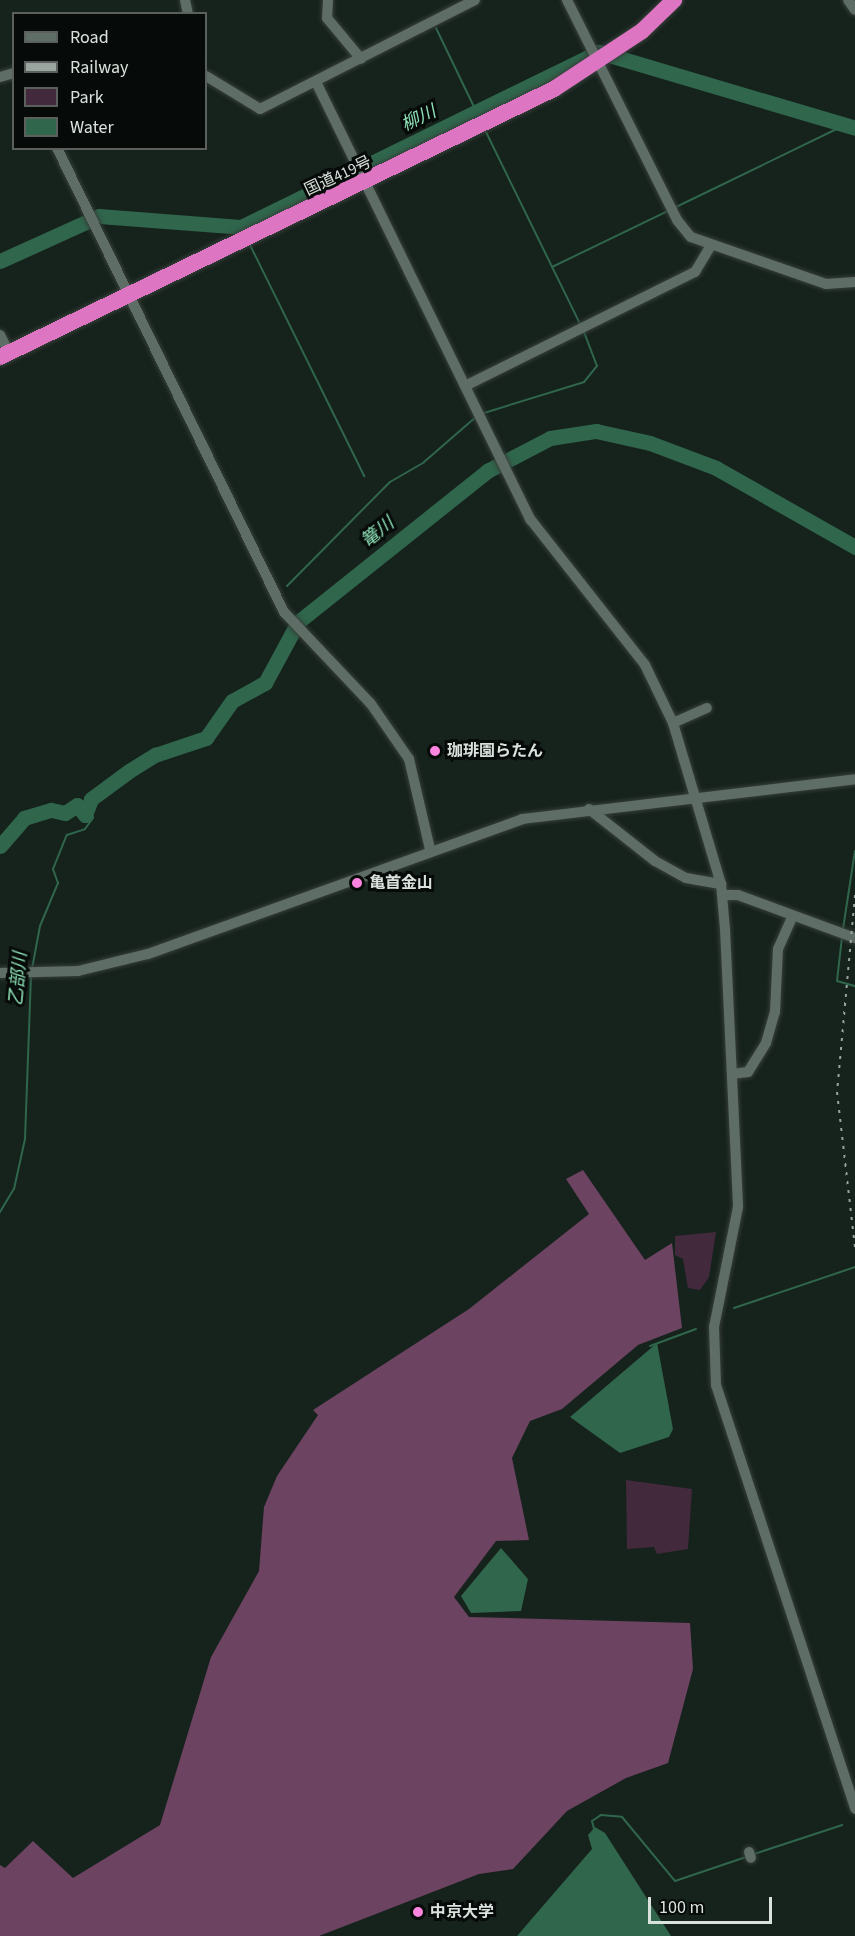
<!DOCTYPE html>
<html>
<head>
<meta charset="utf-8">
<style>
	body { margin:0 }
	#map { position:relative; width:855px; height:1936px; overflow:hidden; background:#16221c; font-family:"Source Sans 3","Noto Sans JP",sans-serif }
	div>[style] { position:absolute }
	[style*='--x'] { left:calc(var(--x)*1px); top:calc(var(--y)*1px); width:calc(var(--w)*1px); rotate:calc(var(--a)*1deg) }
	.green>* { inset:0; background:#43293c }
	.forest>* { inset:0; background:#6c4361 }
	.water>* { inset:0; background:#2f664c }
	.stream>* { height:2px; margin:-1px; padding:0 1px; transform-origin:1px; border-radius:1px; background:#2f664c }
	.river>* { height:15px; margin:-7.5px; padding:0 7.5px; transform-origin:7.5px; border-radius:7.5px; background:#2f664c }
	.roads { filter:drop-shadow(0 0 2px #373f3a) drop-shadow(0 0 2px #373f3a) }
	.minor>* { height:10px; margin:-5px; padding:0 5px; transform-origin:5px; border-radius:5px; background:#5e6d65 }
	.highway>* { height:16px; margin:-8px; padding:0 8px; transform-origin:8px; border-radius:8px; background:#de75c3 }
	.rail>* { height:2px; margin-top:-1px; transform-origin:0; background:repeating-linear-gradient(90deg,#9ba59f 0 3px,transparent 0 9px) }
	.dots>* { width:16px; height:16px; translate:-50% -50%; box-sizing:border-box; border:3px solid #060a08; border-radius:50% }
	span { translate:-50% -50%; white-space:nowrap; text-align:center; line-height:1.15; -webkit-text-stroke:6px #060a08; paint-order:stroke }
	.street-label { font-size:16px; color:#dae2dd }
	.poi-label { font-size:16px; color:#dae2dd; font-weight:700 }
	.left { translate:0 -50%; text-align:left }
	.water-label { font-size:18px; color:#8fe3b9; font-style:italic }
	.legend { position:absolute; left:12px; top:12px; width:195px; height:138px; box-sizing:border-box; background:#060a08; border:2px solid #5b605d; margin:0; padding:8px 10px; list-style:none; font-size:18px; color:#dae2dd }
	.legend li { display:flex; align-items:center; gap:12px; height:30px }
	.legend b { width:30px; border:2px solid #5b605d }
	.scale { position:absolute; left:648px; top:1897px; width:124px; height:27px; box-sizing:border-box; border:3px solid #dae2dd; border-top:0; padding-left:8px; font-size:18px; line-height:21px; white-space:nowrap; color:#dae2dd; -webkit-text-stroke:4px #060a08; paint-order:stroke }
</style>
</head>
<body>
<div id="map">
	<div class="green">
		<i style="clip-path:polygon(716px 1232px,709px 1277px,700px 1290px,688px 1288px,683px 1259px,675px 1255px,675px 1236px)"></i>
		<i style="clip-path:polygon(626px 1480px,692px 1489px,688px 1549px,657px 1554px,654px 1547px,627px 1549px)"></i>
	</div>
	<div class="forest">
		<i style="clip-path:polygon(583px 1170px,645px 1260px,672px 1243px,682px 1328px,638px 1345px,562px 1409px,530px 1421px,512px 1458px,529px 1540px,496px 1541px,454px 1597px,469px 1617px,690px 1623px,693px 1669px,668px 1763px,626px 1778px,567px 1811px,513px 1869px,479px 1874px,319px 1936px,0 1936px,0 1865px,5px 1868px,33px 1841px,73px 1878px,160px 1825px,211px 1657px,259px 1571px,264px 1507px,277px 1476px,318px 1415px,313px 1410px,469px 1309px,589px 1214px,566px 1179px)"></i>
	</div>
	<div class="water">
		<i style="clip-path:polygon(657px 1343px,673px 1429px,669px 1437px,620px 1453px,570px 1417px)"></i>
		<i style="clip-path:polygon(501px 1548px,528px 1579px,521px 1611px,471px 1613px,461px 1596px)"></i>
		<i style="clip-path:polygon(595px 1827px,605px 1833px,671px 1936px,517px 1936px,592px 1849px,588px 1835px)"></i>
	</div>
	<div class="stream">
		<i style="--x:436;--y:28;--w:88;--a:64.3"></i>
		<i style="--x:486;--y:132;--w:214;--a:63.9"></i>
		<i style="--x:676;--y:207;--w:186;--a:-25.9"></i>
		<i style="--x:250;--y:245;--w:258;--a:63.7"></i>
		<i style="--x:552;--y:267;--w:129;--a:-25.8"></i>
		<i style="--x:484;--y:413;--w:105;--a:-17.2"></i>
		<i style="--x:584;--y:382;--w:21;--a:-51"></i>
		<i style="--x:597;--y:366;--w:36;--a:-111"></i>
		<i style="--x:287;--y:586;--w:146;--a:-45.3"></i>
		<i style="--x:390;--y:482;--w:39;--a:-30"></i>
		<i style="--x:424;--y:462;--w:69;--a:-40.9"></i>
		<i style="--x:843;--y:929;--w:79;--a:-81.3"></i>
		<i style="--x:842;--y:937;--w:44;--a:96.5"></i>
		<i style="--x:837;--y:981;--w:19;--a:16"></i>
		<i style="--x:32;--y:969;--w:44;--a:-79.5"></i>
		<i style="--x:40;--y:926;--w:47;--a:-67.3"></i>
		<i style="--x:58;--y:883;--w:15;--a:-110"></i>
		<i style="--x:53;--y:869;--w:37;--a:-68"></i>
		<i style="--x:67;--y:835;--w:19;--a:-18"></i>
		<i style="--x:85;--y:829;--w:14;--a:-54"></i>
		<i style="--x:93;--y:818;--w:9;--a:-103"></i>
		<i style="--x:0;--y:1212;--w:27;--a:-59"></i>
		<i style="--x:14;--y:1189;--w:51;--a:-77.6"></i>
		<i style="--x:25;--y:1139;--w:164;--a:-87.9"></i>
		<i style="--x:734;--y:1308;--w:128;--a:-18.7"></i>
		<i style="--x:650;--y:1346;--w:49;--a:-20.3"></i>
		<i style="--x:594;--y:1829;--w:8;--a:-104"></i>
		<i style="--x:592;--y:1821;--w:11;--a:-34"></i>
		<i style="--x:601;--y:1815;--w:21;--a:5"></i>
		<i style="--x:622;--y:1817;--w:83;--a:50.4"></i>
		<i style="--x:675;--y:1881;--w:75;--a:-18.7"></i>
		<i style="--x:754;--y:1854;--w:93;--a:-18.2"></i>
	</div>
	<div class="river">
		<i style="--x:0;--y:261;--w:109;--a:-24.4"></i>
		<i style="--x:99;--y:216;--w:142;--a:4.4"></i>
		<i style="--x:241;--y:227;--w:398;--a:-26.1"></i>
		<i style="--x:599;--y:52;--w:267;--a:16.5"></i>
		<i style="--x:0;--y:846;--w:37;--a:-49"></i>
		<i style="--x:24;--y:818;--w:28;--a:-17"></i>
		<i style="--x:51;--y:810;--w:14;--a:12"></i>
		<i style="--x:65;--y:813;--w:14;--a:-34"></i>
		<i style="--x:77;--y:805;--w:13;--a:51"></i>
		<i style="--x:85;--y:815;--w:17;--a:-69"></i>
		<i style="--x:91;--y:799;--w:47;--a:-36.4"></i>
		<i style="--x:129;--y:771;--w:31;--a:-32"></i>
		<i style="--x:155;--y:755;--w:54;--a:-18.4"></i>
		<i style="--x:206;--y:738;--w:45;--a:-54.9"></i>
		<i style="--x:232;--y:701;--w:38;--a:-29"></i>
		<i style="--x:265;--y:683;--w:69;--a:-61.6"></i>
		<i style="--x:298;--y:622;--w:242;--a:-38.6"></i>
		<i style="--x:487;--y:471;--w:71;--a:-27.6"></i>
		<i style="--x:550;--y:438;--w:47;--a:-8.7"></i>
		<i style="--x:596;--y:431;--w:55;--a:12.5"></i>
		<i style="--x:650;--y:443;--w:71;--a:20.7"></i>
		<i style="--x:716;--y:468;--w:160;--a:29.6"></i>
	</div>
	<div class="roads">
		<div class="minor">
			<i style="--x:185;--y:0;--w:14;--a:78"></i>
			<i style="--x:328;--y:0;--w:18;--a:93"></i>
			<i style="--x:327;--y:18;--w:53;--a:50.3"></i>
			<i style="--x:567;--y:0;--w:246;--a:63.4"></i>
			<i style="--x:677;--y:220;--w:22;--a:51"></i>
			<i style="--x:691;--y:237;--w:143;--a:19.2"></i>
			<i style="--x:826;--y:284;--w:29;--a:-4"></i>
			<i style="--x:848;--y:0;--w:12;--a:55"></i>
			<i style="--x:206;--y:76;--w:63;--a:31.4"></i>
			<i style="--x:260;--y:109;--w:241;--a:-26.9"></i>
			<i style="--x:0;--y:77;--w:15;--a:-16"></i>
			<i style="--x:316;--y:82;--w:488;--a:63.9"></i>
			<i style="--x:531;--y:520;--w:184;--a:51.8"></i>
			<i style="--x:645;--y:665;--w:64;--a:64.2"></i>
			<i style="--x:673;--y:723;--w:168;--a:73.4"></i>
			<i style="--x:721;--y:884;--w:45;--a:84.9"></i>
			<i style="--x:725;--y:929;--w:278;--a:87.3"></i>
			<i style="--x:738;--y:1207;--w:122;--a:101.3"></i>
			<i style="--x:714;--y:1327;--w:58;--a:88"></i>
			<i style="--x:716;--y:1385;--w:446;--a:71.8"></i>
			<i style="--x:57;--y:148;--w:517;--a:63.93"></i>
			<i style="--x:284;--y:612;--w:127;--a:46.6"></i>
			<i style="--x:371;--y:704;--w:67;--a:55.4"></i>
			<i style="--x:409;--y:759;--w:92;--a:76.9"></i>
			<i style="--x:0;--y:335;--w:20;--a:63"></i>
			<i style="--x:465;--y:386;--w:257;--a:-26.4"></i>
			<i style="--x:695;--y:272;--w:29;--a:-59"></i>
			<i style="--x:673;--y:723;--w:37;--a:-24"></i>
			<i style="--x:589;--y:809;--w:84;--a:38.2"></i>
			<i style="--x:655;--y:861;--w:35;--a:29"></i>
			<i style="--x:686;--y:878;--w:36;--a:10"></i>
			<i style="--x:723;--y:895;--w:15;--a:0"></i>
			<i style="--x:738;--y:895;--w:125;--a:20.2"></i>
			<i style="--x:0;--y:973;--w:78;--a:-1.5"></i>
			<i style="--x:78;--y:971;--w:72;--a:-13.7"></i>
			<i style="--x:148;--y:954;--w:398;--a:-19.8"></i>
			<i style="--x:522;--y:819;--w:335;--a:-6.8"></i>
			<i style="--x:732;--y:1074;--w:16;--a:-7"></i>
			<i style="--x:748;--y:1072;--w:34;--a:-58"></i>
			<i style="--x:766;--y:1043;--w:32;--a:-74"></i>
			<i style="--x:775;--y:1012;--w:63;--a:-87.3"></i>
			<i style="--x:778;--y:949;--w:36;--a:-66"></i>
			<i style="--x:749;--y:1852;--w:6;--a:72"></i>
		</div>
		<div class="highway">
			<i style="--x:0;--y:357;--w:615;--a:-25.82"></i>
			<i style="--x:554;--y:89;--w:105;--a:-33.4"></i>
			<i style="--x:642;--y:31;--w:45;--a:-44.1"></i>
		</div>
	</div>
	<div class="rail">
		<i style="--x:855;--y:895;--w:198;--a:95.2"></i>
		<i style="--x:837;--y:1092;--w:157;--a:83.4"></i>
	</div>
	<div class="dots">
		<i style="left:435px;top:751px;background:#fe85df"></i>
		<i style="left:357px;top:883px;background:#fe85df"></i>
		<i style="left:418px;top:1912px;background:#fe85df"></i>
	</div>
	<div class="street-label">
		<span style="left:338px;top:176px;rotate:-25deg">国道419号</span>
	</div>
	<div class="poi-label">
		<span class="left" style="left:447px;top:751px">珈琲園らたん</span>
		<span class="left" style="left:369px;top:883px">亀首金山</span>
		<span class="left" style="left:430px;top:1912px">中京大学</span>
	</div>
	<div class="water-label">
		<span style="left:419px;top:119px;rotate:-26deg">柳川</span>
		<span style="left:378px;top:533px;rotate:-39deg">篭川</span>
		<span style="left:19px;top:979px;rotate:-85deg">乙部川</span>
	</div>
	<ul class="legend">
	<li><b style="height:8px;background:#5e6d65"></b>Road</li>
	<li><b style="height:8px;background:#9ba59f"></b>Railway</li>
	<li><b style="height:16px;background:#43293c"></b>Park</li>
	<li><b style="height:16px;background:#2f664c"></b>Water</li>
	</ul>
	<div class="scale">100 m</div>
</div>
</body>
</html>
